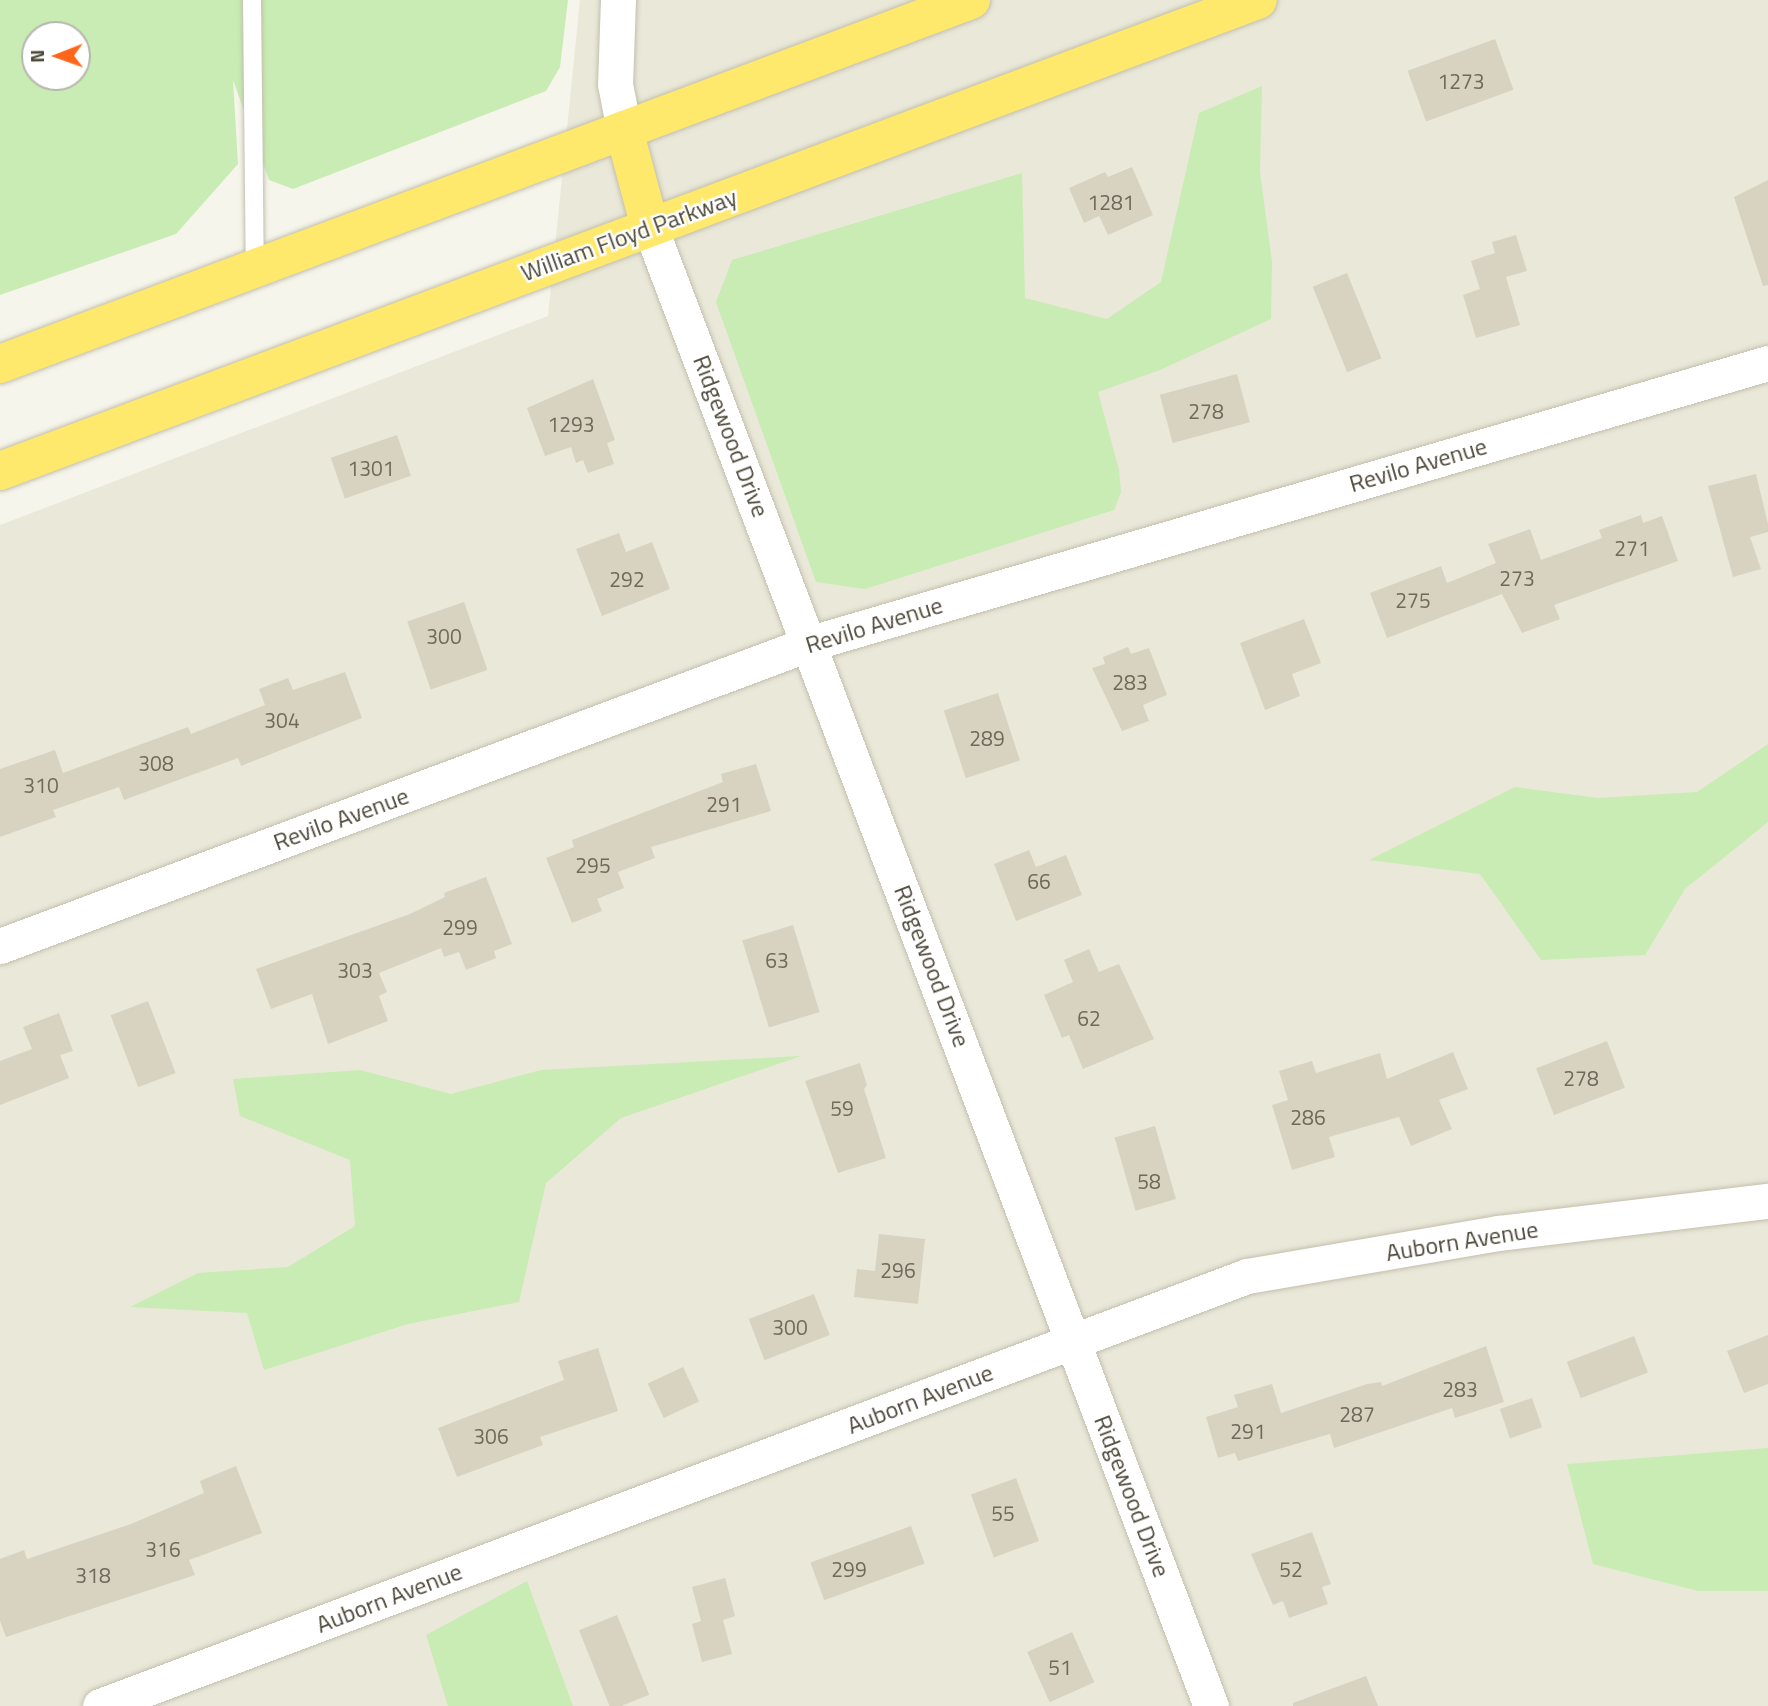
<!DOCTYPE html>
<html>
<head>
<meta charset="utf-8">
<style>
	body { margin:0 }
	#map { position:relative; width:1768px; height:1706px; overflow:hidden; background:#f6f5eb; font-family:"Titillium Web",sans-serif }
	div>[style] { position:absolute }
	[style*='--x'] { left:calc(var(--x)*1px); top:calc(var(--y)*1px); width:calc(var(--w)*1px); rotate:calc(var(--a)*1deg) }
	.residential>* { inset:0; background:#eae8d9 }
	.green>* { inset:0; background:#c8ecb3 }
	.building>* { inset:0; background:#d8d3c0; transform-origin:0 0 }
	.roads { filter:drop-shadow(0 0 2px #c2bfad) drop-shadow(0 0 2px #c2bfad) }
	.lane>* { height:18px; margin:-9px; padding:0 9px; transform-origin:9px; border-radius:9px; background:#fff }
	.street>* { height:35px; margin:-17.5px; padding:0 17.5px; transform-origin:17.5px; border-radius:17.5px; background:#fff }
	.highway>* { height:38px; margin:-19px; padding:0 19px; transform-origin:19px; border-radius:19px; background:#ffe96d }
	span { translate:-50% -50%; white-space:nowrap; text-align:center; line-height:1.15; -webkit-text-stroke:5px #fff; paint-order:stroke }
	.number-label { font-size:21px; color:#6e6a5a }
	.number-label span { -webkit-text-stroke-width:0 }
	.street-label { font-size:24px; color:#4b4738 }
	.north { position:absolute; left:21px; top:21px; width:70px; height:70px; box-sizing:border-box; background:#fff; border:2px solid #b7b5af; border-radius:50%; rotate:269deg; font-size:19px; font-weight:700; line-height:28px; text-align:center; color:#4b4738 }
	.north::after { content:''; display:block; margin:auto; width:24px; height:32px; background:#ff6619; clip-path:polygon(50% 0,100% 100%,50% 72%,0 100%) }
</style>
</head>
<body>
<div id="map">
	<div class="residential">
		<i style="clip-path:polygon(580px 0,1768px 0,1768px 1706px,0 1706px,0 525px,548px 316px)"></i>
	</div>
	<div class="green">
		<i style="clip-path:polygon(evenodd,0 0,568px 0,560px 67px,546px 91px,293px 189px,269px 180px,233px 80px,238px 164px,176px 234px,0 295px,0 0,35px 35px,77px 35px,77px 77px,35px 77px,35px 35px)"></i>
		<i style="clip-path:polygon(1262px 86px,1260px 172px,1272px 262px,1271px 319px,1160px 370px,1098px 392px,1119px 470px,1121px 492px,1114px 510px,865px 589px,816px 582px,716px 302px,732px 260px,1022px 173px,1025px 298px,1107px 319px,1161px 282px,1199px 113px)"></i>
		<i style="clip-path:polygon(1768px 744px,1768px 822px,1685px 889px,1645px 955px,1541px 960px,1480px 874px,1369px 860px,1515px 787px,1598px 798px,1697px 792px)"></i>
		<i style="clip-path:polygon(801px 1056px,621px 1118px,546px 1183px,519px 1302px,408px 1324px,264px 1370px,247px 1313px,130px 1307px,198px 1273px,288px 1267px,355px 1226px,350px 1160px,240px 1116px,233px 1079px,360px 1070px,451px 1094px,541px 1070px)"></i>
		<i style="clip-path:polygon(1768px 1448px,1768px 1591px,1698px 1591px,1593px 1564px,1567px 1464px)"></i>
		<i style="clip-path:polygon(527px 1581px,573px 1706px,448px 1706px,426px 1635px)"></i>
	</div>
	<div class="building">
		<i style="left:1495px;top:39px;width:54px;height:93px;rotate:70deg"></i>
		<i style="clip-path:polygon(1132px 167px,1153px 215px,1108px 235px,1099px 216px,1084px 223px,1069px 188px,1105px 172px,1108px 177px)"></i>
		<i style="clip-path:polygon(1768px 180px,1768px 285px,1763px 286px,1734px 197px)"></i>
		<i style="clip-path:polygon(1516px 235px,1527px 271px,1506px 277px,1520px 325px,1476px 338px,1463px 295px,1480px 289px,1471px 261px,1495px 253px,1492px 242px)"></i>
		<i style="left:1347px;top:273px;width:92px;height:37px;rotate:68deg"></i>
		<i style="left:1237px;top:374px;width:50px;height:80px;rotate:75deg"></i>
		<i style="clip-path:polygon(593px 379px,615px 440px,607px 443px,614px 464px,588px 473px,583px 460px,576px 463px,571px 447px,545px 456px,527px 408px)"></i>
		<i style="left:397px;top:435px;width:43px;height:70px;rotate:71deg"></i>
		<i style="clip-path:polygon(1756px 474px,1768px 524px,1768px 532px,1750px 537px,1761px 569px,1733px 577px,1708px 486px)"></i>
		<i style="clip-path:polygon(1641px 515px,1643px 523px,1662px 516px,1678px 561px,1554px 605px,1560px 619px,1522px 633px,1502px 594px,1387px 638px,1370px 593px,1441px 566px,1447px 583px,1496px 563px,1488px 544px,1530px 529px,1541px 560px,1602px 538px,1599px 530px)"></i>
		<i style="clip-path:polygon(619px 533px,626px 552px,652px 542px,670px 589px,602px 616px,576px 549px)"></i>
		<i style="left:464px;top:602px;width:72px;height:60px;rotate:71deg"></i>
		<i style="clip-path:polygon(1304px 619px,1321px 663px,1292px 674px,1300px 696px,1265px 710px,1240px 643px)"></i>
		<i style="clip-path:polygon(1128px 647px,1131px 654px,1149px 648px,1167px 695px,1143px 705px,1149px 721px,1122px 731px,1092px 668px,1105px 664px,1103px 657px)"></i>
		<i style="clip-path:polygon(345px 672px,362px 718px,241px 766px,238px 758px,124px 800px,119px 787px,53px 810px,56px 817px,0 837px,0 769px,55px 750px,63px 773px,188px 727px,191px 734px,265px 705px,259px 689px,288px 678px,293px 690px)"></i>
		<i style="left:998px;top:693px;width:71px;height:57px;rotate:72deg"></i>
		<i style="clip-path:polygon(756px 764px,771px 811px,651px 847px,655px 858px,618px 872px,624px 888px,597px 899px,602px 911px,572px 923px,546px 858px,574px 847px,572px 840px,723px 782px,721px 774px)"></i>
		<i style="clip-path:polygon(1029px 850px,1036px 867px,1066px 855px,1082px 895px,1016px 921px,994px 864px)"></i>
		<i style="clip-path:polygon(486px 877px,512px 944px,494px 951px,496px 958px,466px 970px,459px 952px,444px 957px,441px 948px,379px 973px,387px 992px,379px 996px,388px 1021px,328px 1044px,312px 994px,271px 1009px,256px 969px,410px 914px,445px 897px,444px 893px)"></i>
		<i style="left:793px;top:925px;width:91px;height:53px;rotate:73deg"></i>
		<i style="clip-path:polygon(1089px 949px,1099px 972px,1119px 964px,1154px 1039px,1083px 1069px,1069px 1035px,1062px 1038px,1044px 995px,1073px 982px,1064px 960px)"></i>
		<i style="left:148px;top:1001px;width:77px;height:40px;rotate:69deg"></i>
		<i style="clip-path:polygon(59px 1013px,73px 1051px,60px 1055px,69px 1078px,0 1105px,0 1061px,32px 1049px,23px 1027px)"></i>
		<i style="left:1607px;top:1041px;width:50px;height:76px;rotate:69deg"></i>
		<i style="clip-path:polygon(1453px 1052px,1468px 1089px,1439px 1100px,1452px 1129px,1411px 1146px,1399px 1117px,1329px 1137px,1335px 1157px,1292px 1170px,1272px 1105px,1288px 1100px,1279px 1071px,1312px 1061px,1316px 1073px,1380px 1053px,1387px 1079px)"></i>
		<i style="clip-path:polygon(860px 1063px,867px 1085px,864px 1089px,886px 1158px,838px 1173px,805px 1081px)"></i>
		<i style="left:1155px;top:1126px;width:76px;height:42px;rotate:74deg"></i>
		<i style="clip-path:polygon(879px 1234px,925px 1239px,918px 1304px,854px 1297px,857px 1269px,875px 1271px)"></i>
		<i style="left:814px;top:1294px;width:44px;height:70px;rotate:69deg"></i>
		<i style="clip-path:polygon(1768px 1335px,1768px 1384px,1744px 1393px,1727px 1351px)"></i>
		<i style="left:1634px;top:1336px;width:39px;height:72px;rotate:69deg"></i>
		<i style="clip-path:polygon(1486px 1346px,1504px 1402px,1455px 1418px,1452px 1408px,1334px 1448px,1330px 1434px,1238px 1461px,1235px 1453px,1218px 1458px,1206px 1417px,1238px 1407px,1234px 1395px,1272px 1384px,1281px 1413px,1367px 1384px,1381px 1382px,1382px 1386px)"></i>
		<i style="clip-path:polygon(598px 1348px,618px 1411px,540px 1437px,543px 1445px,457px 1477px,438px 1428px,564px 1380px,558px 1361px)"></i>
		<i style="left:683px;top:1367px;width:38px;height:39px;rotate:65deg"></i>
		<i style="left:1532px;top:1398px;width:31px;height:34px;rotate:71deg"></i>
		<i style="clip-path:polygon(236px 1466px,262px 1533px,189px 1560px,195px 1575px,6px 1637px,0 1621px,0 1559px,24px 1550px,27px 1559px,131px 1524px,204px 1493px,200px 1481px)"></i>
		<i style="left:1016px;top:1478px;width:67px;height:48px;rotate:70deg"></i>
		<i style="left:911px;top:1526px;width:40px;height:107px;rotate:70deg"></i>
		<i style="clip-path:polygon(1312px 1532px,1331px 1584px,1322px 1587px,1328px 1604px,1289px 1618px,1283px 1601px,1273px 1605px,1251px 1554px)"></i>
		<i style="clip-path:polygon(725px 1578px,735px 1616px,723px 1620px,732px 1654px,702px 1662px,692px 1624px,701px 1621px,692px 1587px)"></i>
		<i style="left:617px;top:1615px;width:86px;height:41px;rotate:68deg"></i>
		<i style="left:1072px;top:1632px;width:55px;height:49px;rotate:66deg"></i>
		<i style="clip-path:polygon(1366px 1676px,1378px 1706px,1293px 1706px,1293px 1703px)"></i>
	</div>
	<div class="roads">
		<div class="lane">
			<i style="--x:252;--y:0;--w:267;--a:89.4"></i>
		</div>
		<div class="street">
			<i style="--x:618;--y:0;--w:84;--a:92"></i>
			<i style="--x:615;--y:84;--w:47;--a:78.9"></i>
			<i style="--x:650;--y:227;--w:1582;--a:69.23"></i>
			<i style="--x:0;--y:946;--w:866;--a:-20.49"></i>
			<i style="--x:811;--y:643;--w:997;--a:-16.31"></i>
			<i style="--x:100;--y:1706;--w:1225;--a:-20.55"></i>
			<i style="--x:1247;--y:1276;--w:255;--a:-9.7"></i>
			<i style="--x:1498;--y:1233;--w:272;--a:-6.8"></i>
		</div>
		<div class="highway">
			<i style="--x:624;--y:130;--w:100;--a:75"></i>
			<i style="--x:0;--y:364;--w:1037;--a:-20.55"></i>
			<i style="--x:0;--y:471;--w:1343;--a:-20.53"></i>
		</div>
	</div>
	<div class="number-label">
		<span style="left:1461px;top:81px">1273</span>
		<span style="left:1111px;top:202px">1281</span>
		<span style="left:1206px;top:411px">278</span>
		<span style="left:571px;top:424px">1293</span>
		<span style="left:371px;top:468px">1301</span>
		<span style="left:1632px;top:548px">271</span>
		<span style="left:1517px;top:578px">273</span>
		<span style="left:627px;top:579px">292</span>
		<span style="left:1413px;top:600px">275</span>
		<span style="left:444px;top:636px">300</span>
		<span style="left:1130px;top:682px">283</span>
		<span style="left:282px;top:720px">304</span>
		<span style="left:987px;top:738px">289</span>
		<span style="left:156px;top:763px">308</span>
		<span style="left:41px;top:785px">310</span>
		<span style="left:724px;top:804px">291</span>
		<span style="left:593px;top:865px">295</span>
		<span style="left:1039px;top:881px">66</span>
		<span style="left:460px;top:927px">299</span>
		<span style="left:777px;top:960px">63</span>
		<span style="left:355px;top:970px">303</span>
		<span style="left:1089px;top:1018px">62</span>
		<span style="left:1581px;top:1078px">278</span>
		<span style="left:842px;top:1108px">59</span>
		<span style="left:1308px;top:1117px">286</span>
		<span style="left:1149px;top:1181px">58</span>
		<span style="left:898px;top:1270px">296</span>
		<span style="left:790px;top:1327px">300</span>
		<span style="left:1460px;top:1389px">283</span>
		<span style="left:1357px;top:1414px">287</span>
		<span style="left:1248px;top:1431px">291</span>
		<span style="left:491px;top:1436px">306</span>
		<span style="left:1003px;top:1513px">55</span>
		<span style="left:163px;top:1549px">316</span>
		<span style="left:849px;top:1569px">299</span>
		<span style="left:1291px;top:1569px">52</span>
		<span style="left:93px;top:1575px">318</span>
		<span style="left:1060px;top:1667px">51</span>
	</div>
	<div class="street-label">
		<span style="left:629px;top:235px;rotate:-20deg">William Floyd Parkway</span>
		<span style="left:731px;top:436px;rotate:69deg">Ridgewood Drive</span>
		<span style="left:1418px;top:465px;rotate:-16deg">Revilo Avenue</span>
		<span style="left:874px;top:625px;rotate:-17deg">Revilo Avenue</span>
		<span style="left:341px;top:819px;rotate:-20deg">Revilo Avenue</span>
		<span style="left:932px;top:966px;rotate:69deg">Ridgewood Drive</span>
		<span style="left:1462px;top:1241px;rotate:-9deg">Auborn Avenue</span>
		<span style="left:920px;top:1399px;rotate:-21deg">Auborn Avenue</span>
		<span style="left:1132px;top:1496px;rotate:69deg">Ridgewood Drive</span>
		<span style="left:389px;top:1598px;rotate:-21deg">Auborn Avenue</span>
	</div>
	<div class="north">N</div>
</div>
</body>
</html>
